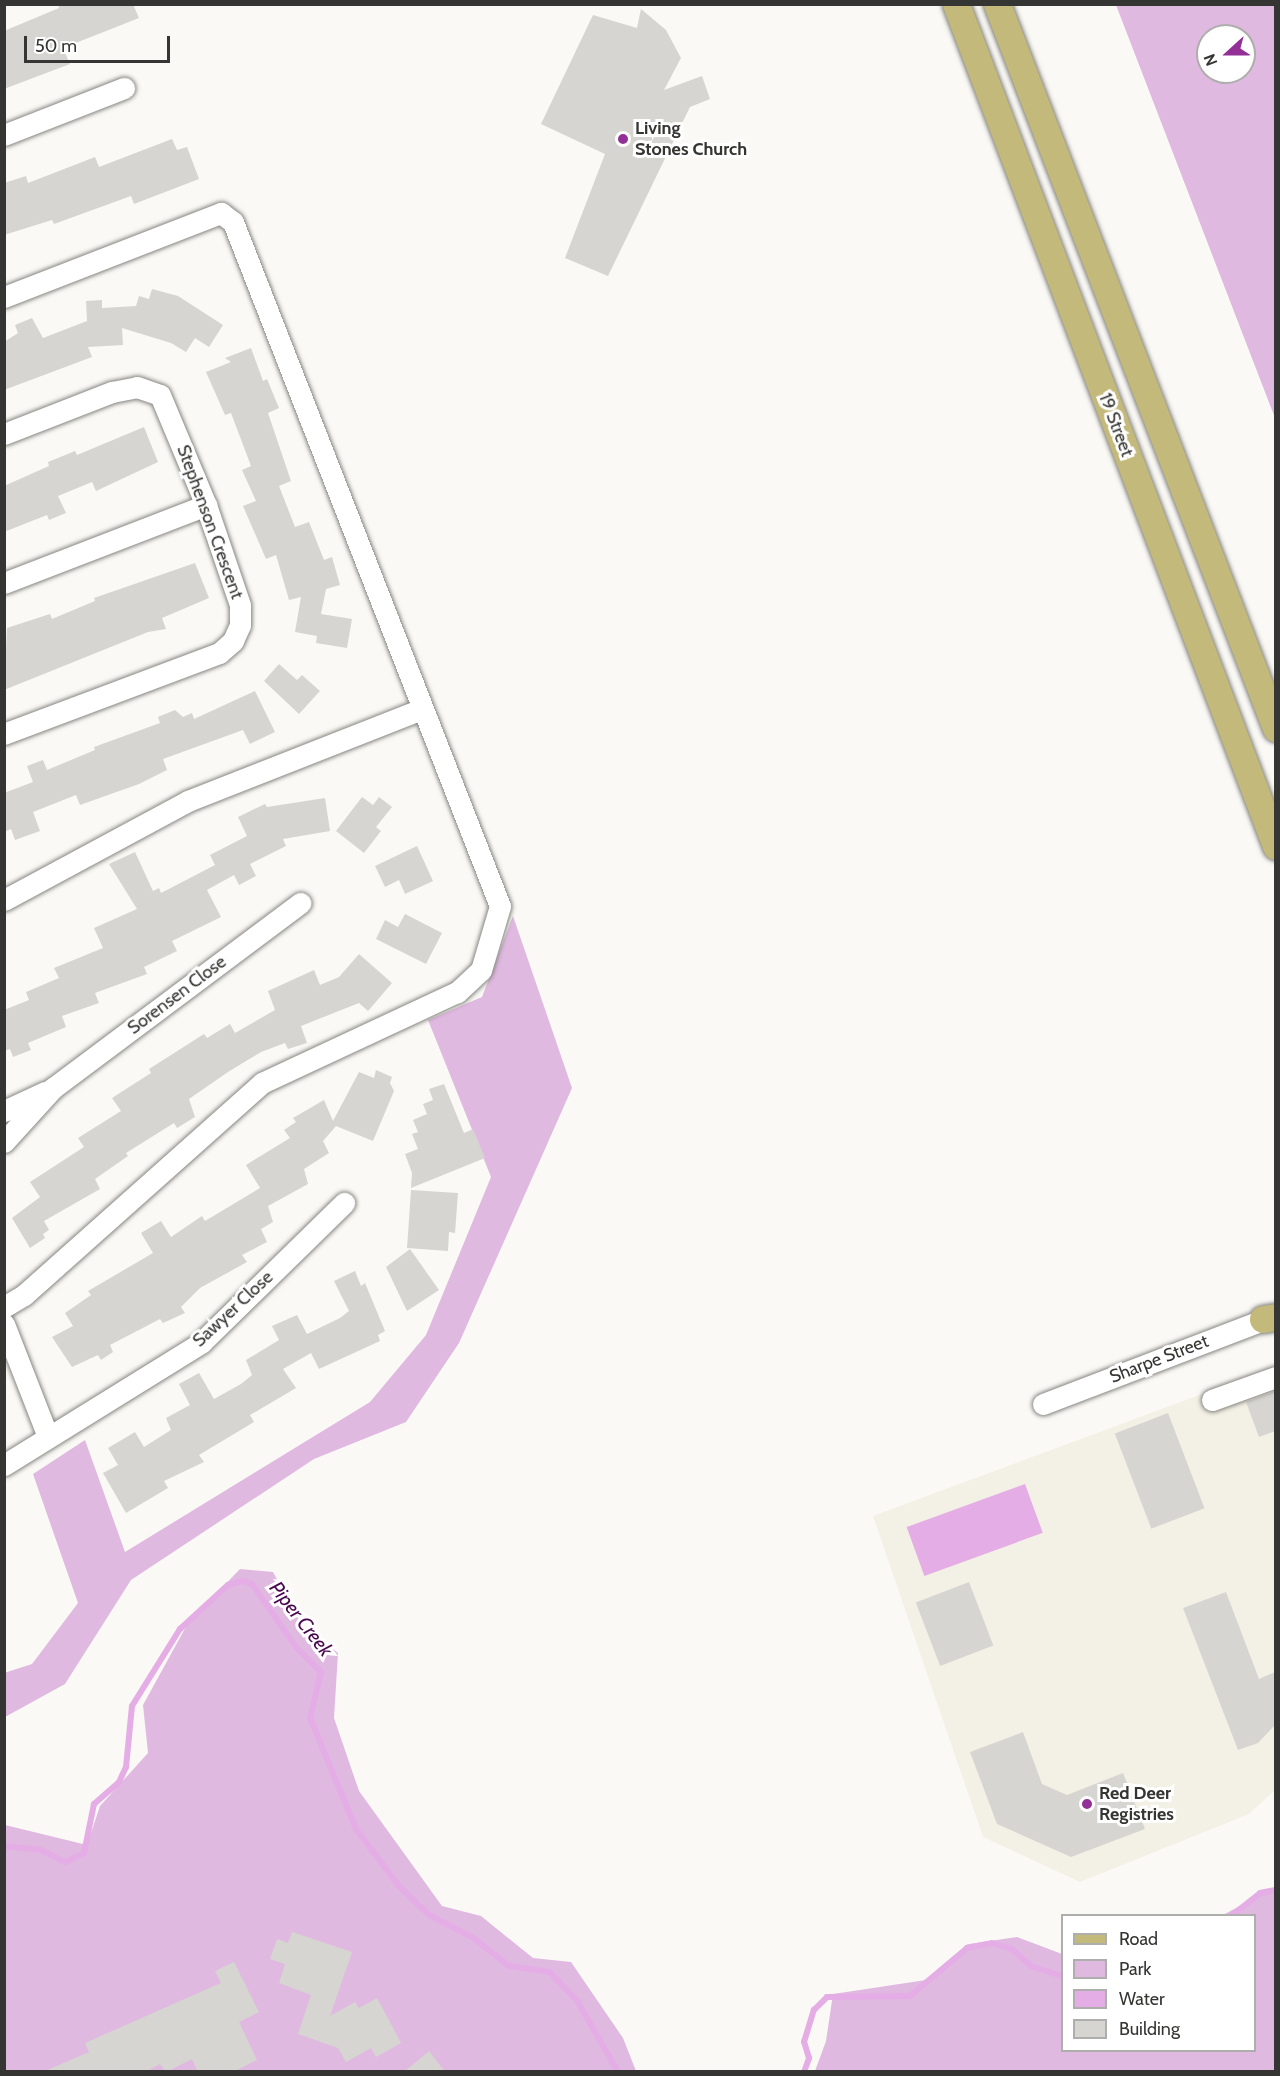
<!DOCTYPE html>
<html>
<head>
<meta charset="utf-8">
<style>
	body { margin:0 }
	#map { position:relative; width:1280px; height:2076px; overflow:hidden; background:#faf9f5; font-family:Cabin,sans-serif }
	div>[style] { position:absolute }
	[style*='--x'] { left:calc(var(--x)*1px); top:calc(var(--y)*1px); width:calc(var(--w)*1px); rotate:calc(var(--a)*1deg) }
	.built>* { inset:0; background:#f3f1e5 }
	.green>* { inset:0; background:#e0b9e1 }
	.water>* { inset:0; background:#e5ade6; transform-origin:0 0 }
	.stream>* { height:6px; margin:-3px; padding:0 3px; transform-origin:3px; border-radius:3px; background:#e5ade6 }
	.building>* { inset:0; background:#d6d5d1; transform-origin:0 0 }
	.roads { filter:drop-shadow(0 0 2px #878682) drop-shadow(0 0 2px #878682) }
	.minor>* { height:21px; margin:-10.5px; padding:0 10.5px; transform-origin:10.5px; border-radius:10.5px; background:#fff }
	.major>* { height:27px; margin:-13.5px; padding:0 13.5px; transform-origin:13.5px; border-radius:13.5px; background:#c3b97a }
	.dots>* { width:16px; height:16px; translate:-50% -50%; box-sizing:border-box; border:3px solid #fff; border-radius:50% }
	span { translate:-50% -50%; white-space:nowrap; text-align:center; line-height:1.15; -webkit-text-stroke:6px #fff; paint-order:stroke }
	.poi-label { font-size:18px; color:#353533; font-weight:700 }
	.left { translate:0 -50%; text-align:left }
	.street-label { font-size:18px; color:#353533 }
	.water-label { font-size:20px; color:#4a064e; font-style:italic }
	.frame { position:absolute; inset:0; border:6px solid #353533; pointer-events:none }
	.legend { position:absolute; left:1061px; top:1914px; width:195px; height:138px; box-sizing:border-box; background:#fff; border:2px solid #aeaead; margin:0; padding:8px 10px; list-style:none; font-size:18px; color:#353533 }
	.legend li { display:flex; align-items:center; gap:12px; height:30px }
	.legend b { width:30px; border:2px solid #aeaead }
	.north { position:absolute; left:1196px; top:24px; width:60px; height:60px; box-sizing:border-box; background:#fff; border:2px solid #aeaead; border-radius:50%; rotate:249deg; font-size:16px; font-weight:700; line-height:24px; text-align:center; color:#353533 }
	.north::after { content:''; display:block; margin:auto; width:21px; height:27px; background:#933097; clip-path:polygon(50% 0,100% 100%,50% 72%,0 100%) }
	.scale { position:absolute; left:24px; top:36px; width:146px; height:27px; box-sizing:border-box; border:3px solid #353533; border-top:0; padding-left:8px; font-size:18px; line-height:21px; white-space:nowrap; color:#353533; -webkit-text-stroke:4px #fff; paint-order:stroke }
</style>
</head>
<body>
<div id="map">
	<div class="built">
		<i style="clip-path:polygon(1275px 1367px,1275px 1790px,1249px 1814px,1080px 1882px,983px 1837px,873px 1516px)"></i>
	</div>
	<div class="green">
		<i style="clip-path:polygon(evenodd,1116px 5px,1275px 5px,1275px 418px,1116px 5px,1208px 36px,1244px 36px,1244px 72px,1208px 72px,1208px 36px)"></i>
		<i style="clip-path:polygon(513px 916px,572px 1088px,459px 1343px,406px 1422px,314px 1459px,131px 1580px,65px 1684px,5px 1717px,4px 1673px,32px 1664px,78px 1603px,33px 1474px,85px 1440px,125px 1552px,370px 1402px,426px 1335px,491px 1177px,428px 1020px,482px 997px)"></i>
		<i style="clip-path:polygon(240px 1569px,273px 1572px,302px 1625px,338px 1653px,334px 1718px,359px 1791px,442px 1906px,481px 1916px,533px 1958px,571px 1962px,623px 2038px,636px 2071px,5px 2072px,5px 1825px,87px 1845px,100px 1806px,148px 1753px,143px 1705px,188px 1623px)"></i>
		<i style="clip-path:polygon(1275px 1887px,1275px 2071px,815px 2071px,826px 2041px,833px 1994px,926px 1980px,969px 1944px,1017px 1937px,1062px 1954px,1062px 2050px,1254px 2050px,1254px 1916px,1223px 1915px)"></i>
	</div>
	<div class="water">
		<i style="left:1025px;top:1484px;width:52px;height:126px;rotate:70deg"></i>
	</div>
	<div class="stream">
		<i style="--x:4;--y:1846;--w:37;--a:6"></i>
		<i style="--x:41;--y:1850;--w:27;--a:27"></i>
		<i style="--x:65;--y:1862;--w:21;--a:-25"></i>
		<i style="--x:84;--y:1853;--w:50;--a:-78.5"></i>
		<i style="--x:94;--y:1804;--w:33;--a:-41"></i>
		<i style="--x:119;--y:1782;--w:17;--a:-65"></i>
		<i style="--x:126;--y:1767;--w:61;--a:-84.4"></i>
		<i style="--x:132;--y:1706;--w:91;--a:-58.1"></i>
		<i style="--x:180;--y:1629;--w:65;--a:-42.5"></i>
		<i style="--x:228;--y:1585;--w:16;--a:-15"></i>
		<i style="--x:243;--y:1581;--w:9;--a:18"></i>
		<i style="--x:252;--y:1584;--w:77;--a:55.1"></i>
		<i style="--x:296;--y:1647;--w:35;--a:45"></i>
		<i style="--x:321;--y:1672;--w:47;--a:103.4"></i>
		<i style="--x:310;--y:1718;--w:120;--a:67.5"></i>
		<i style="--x:356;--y:1829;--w:70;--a:53.1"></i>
		<i style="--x:398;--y:1885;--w:43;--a:44.1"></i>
		<i style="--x:429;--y:1915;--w:48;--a:27.1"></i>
		<i style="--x:472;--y:1937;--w:47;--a:38.1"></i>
		<i style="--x:509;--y:1966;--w:41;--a:8.3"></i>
		<i style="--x:550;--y:1972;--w:41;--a:47"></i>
		<i style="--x:578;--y:2002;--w:81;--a:60.3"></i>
		<i style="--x:1231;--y:1916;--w:37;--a:-38"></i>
		<i style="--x:1260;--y:1893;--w:16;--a:-11"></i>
		<i style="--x:804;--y:2072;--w:15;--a:-70"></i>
		<i style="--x:809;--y:2058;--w:17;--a:-107"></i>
		<i style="--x:804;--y:2042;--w:34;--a:-73"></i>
		<i style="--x:814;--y:2010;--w:18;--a:-45"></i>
		<i style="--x:827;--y:1997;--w:83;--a:-0.7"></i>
		<i style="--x:910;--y:1996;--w:75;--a:-40.1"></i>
		<i style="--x:967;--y:1948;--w:25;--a:-11"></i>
		<i style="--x:992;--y:1943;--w:21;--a:17"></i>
		<i style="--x:1012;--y:1949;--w:25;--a:42"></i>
		<i style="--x:1031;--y:1966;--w:33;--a:18"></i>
	</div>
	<div class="building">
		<i style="clip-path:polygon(58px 4px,133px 4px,139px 18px,63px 48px,70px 64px,4px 89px,4px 31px,59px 8px)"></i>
		<i style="clip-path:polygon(641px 9px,666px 30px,681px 58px,664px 90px,702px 76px,710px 99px,690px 107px,608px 276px,565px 258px,605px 154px,541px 124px,593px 15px,637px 28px)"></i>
		<i style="clip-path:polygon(172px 139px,177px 150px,187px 147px,199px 179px,134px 204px,131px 196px,54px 224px,52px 220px,4px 235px,4px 183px,26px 176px,28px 183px,95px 157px,99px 167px)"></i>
		<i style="clip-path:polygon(152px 289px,178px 296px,223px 325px,209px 347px,195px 338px,186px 352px,171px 343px,122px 328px,123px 345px,88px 347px,92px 357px,4px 390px,4px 342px,18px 333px,15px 325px,32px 318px,43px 338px,87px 321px,86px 301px,102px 300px,102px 308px,136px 306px,139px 296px,149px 299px)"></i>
		<i style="clip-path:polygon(251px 348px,263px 381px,267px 379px,279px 408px,268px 413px,291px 481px,279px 486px,295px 527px,309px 522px,324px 560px,332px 557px,340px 585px,326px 589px,321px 614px,352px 619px,347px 648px,316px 643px,317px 636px,295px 632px,301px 597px,289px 600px,276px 555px,266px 559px,243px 506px,256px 501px,242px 470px,251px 466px,231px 413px,225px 415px,206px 372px,231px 362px,225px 358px)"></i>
		<i style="clip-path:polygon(144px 427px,158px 462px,96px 491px,92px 482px,58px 496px,66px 513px,49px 520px,47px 515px,4px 532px,4px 486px,49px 466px,48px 462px,75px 451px,77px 455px)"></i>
		<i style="clip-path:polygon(195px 563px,209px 598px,162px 618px,166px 629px,148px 632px,4px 690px,7px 628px,50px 614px,52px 619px,95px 601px,94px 598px)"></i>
		<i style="clip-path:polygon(279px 664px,297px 680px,302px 675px,320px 691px,299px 714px,264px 681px)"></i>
		<i style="clip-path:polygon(255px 691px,275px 732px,250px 744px,243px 730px,163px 759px,167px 770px,139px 784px,80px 805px,76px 795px,33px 812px,40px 831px,15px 840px,11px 829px,4px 832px,4px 793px,33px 782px,27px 766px,43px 760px,47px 770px,95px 750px,94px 747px,160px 723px,158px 717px,175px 710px,183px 717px,192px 713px,194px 719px)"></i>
		<i style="clip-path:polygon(362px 797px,373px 805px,379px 797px,392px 807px,376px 827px,381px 831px,364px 853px,336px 831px)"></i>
		<i style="clip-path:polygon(325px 798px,330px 831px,283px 839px,286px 846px,250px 864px,256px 876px,239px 885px,234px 875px,207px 890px,221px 917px,172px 941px,177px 951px,144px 967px,147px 974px,95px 993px,99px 1003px,62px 1016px,66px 1027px,28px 1043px,31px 1050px,13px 1057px,10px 1049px,4px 1051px,4px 1010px,29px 1000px,26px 992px,59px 978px,54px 968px,103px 948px,94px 928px,137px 909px,109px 864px,135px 852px,153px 891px,159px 888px,161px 893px,215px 865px,210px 855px,247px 836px,238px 817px,265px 804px,267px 807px)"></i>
		<i style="clip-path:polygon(417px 846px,433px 881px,405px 894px,399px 880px,385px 887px,375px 866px)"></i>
		<i style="clip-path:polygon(405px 914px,442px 933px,426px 964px,376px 939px,385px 920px,398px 927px)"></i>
		<i style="clip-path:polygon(359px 954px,392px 983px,368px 1011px,359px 1003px,301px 1026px,307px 1043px,288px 1049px,285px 1043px,261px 1052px,228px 1072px,189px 1099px,195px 1117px,177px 1128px,174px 1123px,126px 1153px,128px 1156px,95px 1179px,100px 1189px,44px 1221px,49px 1230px,43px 1234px,45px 1238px,30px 1248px,12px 1218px,40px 1197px,30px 1182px,84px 1147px,78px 1138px,121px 1111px,112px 1098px,151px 1073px,149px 1069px,204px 1034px,207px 1038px,230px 1024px,235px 1033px,275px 1010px,268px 991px,314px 970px,320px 985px,339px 977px)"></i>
		<i style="clip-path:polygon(376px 1070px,392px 1077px,390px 1083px,394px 1091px,373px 1141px,336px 1126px,323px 1141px,329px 1153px,304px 1169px,308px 1184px,268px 1206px,273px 1222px,261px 1229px,267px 1242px,242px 1255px,247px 1262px,200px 1288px,181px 1307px,185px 1313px,163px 1323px,160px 1319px,110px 1345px,113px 1352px,101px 1360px,98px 1355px,72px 1367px,52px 1337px,73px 1326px,65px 1313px,91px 1295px,88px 1291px,153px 1253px,141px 1233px,161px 1221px,171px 1237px,202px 1216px,205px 1221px,260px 1188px,246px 1165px,290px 1138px,284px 1130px,296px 1122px,293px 1118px,324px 1100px,333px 1121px,359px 1072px,374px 1078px)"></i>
		<i style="clip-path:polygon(444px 1084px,464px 1133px,473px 1129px,485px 1158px,411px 1188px,412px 1173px,405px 1154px,418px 1149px,412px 1134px,418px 1132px,413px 1120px,427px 1114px,423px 1104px,433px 1100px,429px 1089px)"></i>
		<i style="clip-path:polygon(411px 1190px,458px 1193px,455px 1233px,449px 1232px,448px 1251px,407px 1248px)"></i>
		<i style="clip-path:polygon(410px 1249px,439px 1290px,407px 1311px,386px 1267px)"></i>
		<i style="clip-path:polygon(355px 1271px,361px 1286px,365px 1283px,385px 1331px,378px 1335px,380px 1341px,319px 1369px,311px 1353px,283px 1369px,296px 1388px,250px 1415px,254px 1422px,199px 1455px,204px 1462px,164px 1481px,168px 1488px,126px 1513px,103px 1473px,118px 1465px,108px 1448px,135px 1432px,144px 1447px,171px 1430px,166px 1418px,190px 1405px,179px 1384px,199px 1373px,214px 1399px,241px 1384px,252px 1375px,246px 1360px,279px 1340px,272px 1326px,297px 1315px,307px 1334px,340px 1318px,349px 1311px,334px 1281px)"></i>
		<i style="clip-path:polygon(1275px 1391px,1275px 1431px,1259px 1437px,1246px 1402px)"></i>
		<i style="left:1168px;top:1413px;width:102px;height:57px;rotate:69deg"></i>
		<i style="left:969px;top:1582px;width:68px;height:57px;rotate:69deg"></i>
		<i style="clip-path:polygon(1226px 1592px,1259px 1679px,1275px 1672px,1275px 1725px,1258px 1743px,1238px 1750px,1183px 1608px)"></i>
		<i style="clip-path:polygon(1023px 1732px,1042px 1784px,1067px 1795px,1123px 1773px,1145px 1829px,1071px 1857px,997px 1824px,970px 1752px)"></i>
		<i style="clip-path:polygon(292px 1932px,352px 1952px,330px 2016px,355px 2002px,359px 2008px,377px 1998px,401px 2043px,376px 2057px,371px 2048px,346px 2062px,338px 2048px,298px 2034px,311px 1995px,279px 1983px,285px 1964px,270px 1959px,277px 1939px,288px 1943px)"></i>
		<i style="clip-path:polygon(234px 1962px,259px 2012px,239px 2022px,257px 2060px,233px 2072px,198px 2072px,192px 2059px,166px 2072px,160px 2064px,145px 2072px,43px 2072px,89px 2052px,85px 2043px,221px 1983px,215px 1971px)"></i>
		<i style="clip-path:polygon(429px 2051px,445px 2072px,404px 2072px)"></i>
	</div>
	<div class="roads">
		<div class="minor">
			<i style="--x:4;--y:135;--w:129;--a:-21.4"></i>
			<i style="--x:4;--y:297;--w:233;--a:-21.2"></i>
			<i style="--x:221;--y:213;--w:15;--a:37"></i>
			<i style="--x:233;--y:222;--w:734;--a:68.68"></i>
			<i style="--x:500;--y:906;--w:67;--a:106.5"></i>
			<i style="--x:481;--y:970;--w:33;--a:137"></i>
			<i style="--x:457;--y:992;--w:215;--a:155"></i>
			<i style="--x:262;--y:1083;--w:319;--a:138.3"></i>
			<i style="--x:24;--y:1295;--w:23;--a:149"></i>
			<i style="--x:4;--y:434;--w:116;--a:-21.3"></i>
			<i style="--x:112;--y:392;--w:25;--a:-11"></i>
			<i style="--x:137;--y:387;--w:24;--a:19"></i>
			<i style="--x:160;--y:395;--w:119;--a:67.3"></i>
			<i style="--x:206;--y:505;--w:106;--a:71.2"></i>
			<i style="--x:240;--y:605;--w:20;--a:90"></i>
			<i style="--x:240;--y:625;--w:17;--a:114"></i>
			<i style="--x:233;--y:641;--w:18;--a:139"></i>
			<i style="--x:219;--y:653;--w:230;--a:159.4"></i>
			<i style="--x:4;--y:583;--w:217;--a:-21.1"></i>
			<i style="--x:4;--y:900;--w:209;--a:-28.3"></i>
			<i style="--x:188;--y:801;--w:251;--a:-21.5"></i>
			<i style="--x:4;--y:1111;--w:45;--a:-24.9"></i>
			<i style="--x:4;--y:1142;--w:73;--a:-47.8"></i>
			<i style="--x:53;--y:1088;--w:309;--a:-36.8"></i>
			<i style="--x:4;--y:1324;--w:121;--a:68.7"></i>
			<i style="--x:1212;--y:1400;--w:68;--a:-19.8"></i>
			<i style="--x:1043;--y:1404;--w:249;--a:-20.9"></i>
			<i style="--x:4;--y:1465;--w:233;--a:-31.8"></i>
			<i style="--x:202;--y:1342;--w:199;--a:-44.4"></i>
		</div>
		<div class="major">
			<i style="--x:956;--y:4;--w:901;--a:69.19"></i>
			<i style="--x:997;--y:4;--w:776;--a:68.93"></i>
			<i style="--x:1263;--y:1319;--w:13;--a:-9"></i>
		</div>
	</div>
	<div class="dots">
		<i style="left:623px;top:139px;background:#933097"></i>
		<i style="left:1087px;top:1804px;background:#933097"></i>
	</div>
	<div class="poi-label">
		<span class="left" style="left:635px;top:139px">Living<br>Stones Church</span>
		<span class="left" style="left:1099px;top:1804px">Red Deer<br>Registries</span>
	</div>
	<div class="street-label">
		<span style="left:1116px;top:425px;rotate:69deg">19 Street</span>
		<span style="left:210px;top:522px;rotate:70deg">Stephenson Crescent</span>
		<span style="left:177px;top:995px;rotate:-37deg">Sorensen Close</span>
		<span style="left:233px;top:1309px;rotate:-43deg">Sawyer Close</span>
		<span style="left:1159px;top:1359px;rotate:-21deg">Sharpe Street</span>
	</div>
	<div class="water-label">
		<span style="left:301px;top:1619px;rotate:52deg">Piper Creek</span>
	</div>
	<div class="frame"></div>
	<ul class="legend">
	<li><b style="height:8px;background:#c3b97a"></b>Road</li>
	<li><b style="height:16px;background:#e0b9e1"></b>Park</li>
	<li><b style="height:16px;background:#e5ade6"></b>Water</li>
	<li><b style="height:16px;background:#d6d5d1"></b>Building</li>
	</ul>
	<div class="north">N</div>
	<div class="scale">50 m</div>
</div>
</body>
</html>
